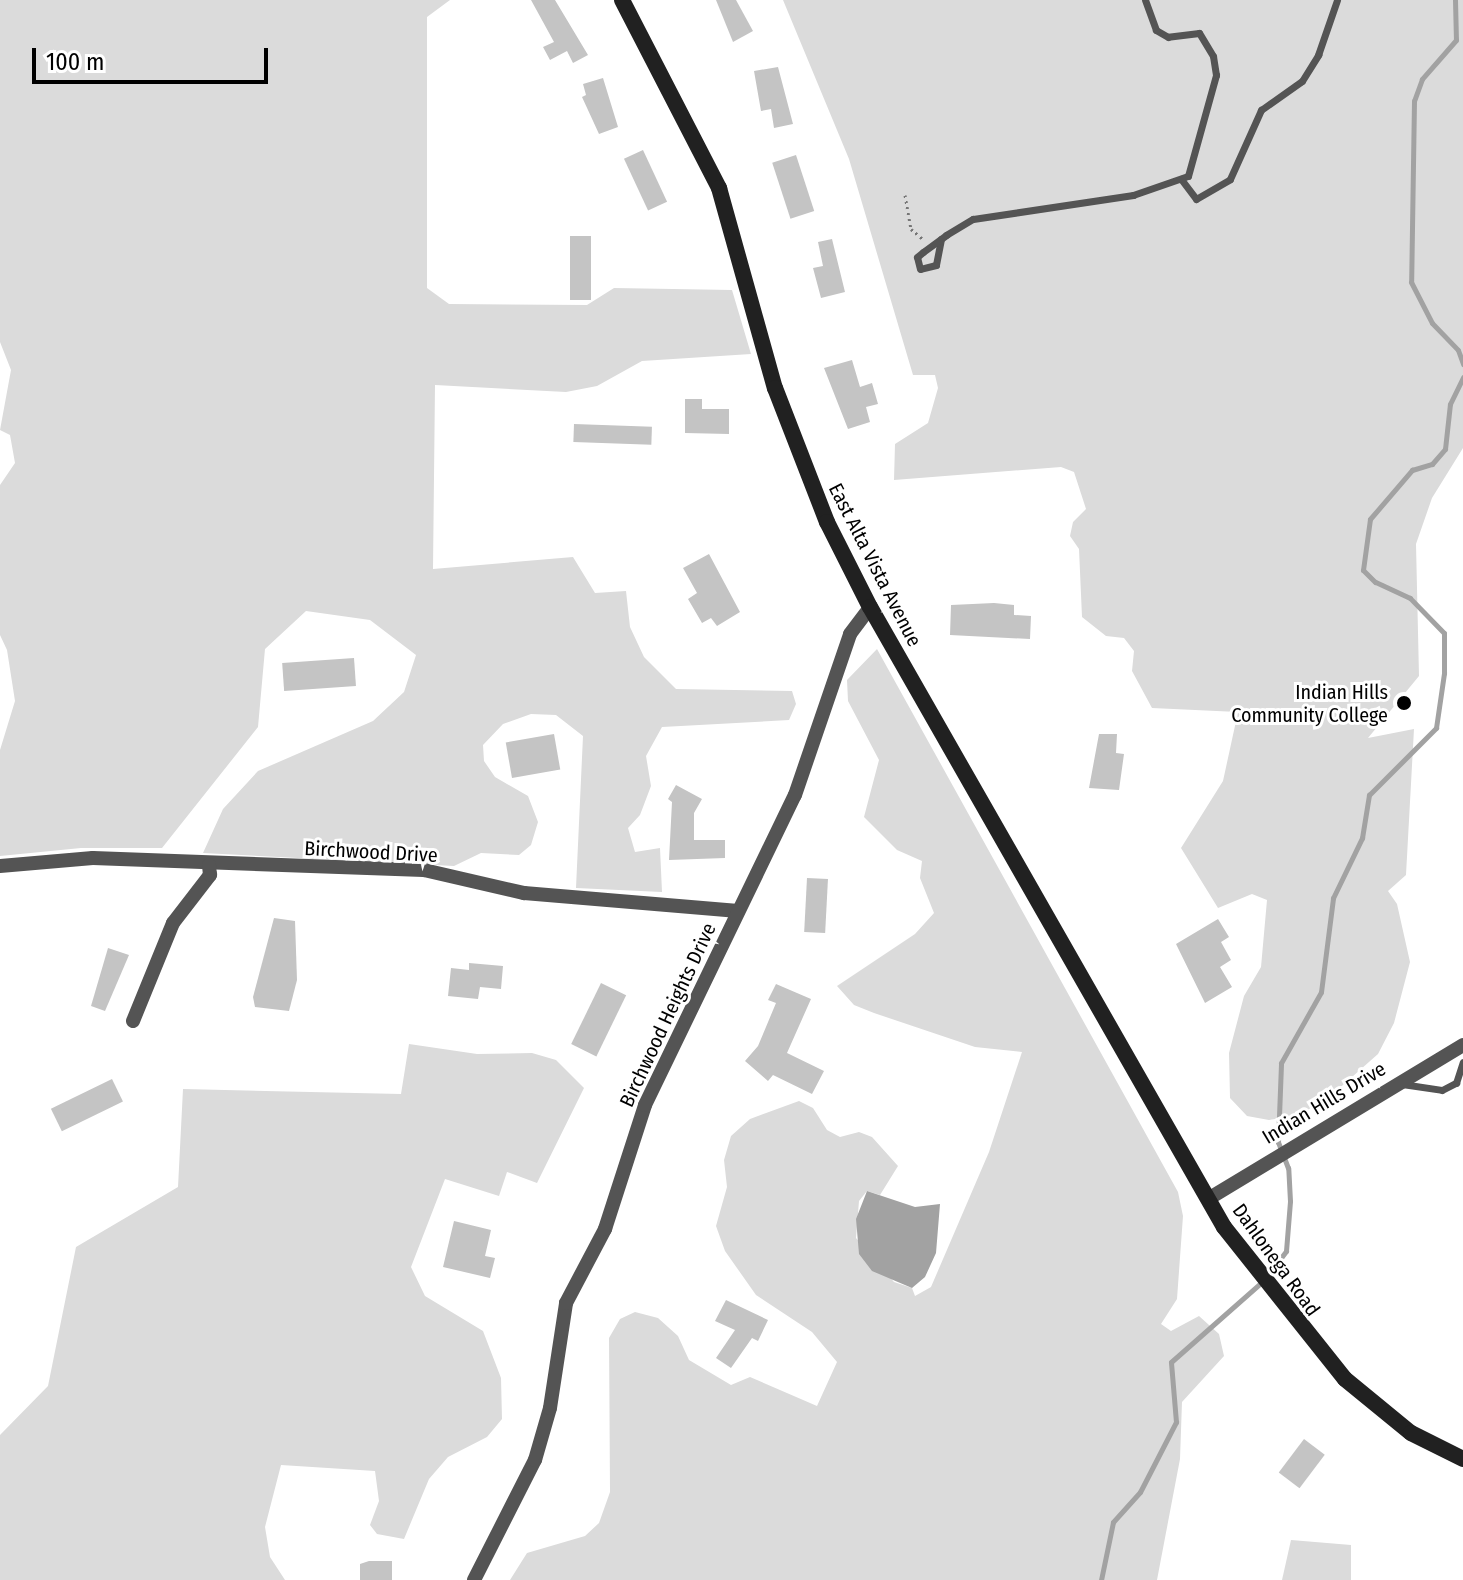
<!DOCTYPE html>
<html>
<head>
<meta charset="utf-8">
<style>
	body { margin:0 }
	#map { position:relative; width:1463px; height:1580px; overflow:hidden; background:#fff; font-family:"Fira Sans Condensed",sans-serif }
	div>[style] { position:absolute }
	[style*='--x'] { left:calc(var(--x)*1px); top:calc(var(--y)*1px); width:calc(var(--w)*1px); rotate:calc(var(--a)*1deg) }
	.green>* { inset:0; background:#dbdbdb }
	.water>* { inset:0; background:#a2a2a2 }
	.stream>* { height:5px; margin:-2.5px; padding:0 2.5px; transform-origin:2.5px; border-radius:2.5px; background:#a2a2a2 }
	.building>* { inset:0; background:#c4c4c4; transform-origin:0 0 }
	.path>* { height:3px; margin-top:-1.5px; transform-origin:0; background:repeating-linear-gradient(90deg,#767676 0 2px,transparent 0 6px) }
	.lane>* { height:7px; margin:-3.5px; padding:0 3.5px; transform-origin:3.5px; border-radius:3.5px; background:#545454 }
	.street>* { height:14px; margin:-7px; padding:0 7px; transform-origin:7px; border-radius:7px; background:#545454 }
	.secondary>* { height:16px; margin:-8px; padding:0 8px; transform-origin:8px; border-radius:8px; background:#212121 }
	.dots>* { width:22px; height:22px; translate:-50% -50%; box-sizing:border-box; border:4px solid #fff; border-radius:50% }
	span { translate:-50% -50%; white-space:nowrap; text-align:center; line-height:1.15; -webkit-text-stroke:6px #fff; paint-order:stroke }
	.street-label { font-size:20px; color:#000 }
	.poi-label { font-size:20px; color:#000 }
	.right { translate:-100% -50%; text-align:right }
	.scale { position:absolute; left:32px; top:48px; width:236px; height:36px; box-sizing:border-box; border:4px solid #000; border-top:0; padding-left:10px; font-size:24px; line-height:28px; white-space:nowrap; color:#000; -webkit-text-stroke:6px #fff; paint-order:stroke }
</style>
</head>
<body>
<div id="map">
	<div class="green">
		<i style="clip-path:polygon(0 0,450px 0,427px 17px,427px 288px,449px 304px,587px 305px,614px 288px,732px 290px,751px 354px,642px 361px,597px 386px,566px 392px,435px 385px,433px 569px,573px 557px,595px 593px,626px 591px,630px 627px,644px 657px,676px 689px,792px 691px,796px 704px,789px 720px,662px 727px,646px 756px,651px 786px,640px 815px,628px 828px,635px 852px,660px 848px,662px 892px,576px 888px,583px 736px,556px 715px,531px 714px,503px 724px,483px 745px,484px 761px,495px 777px,528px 796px,538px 822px,531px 845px,519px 855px,481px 853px,454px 866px,203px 853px,223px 809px,258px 771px,373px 721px,404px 692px,416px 655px,370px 620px,306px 611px,265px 649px,258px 727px,162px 848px,81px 848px,0 856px,0 750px,15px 701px,7px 650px,0 635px,0 485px,15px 463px,10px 435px,0 430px,11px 370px,0 342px)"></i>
		<i style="clip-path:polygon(783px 0,1463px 0,1463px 448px,1432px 498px,1416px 544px,1419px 676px,1368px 738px,1414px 729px,1406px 875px,1388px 891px,1397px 904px,1410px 962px,1394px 1023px,1378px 1054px,1326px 1100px,1296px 1116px,1269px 1120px,1247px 1116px,1230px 1098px,1229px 1053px,1244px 996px,1261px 967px,1267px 900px,1252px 894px,1218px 908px,1181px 848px,1223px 781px,1238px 712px,1152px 708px,1132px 671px,1134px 651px,1124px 638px,1106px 636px,1082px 617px,1079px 549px,1070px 536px,1073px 522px,1086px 509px,1074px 472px,1061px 467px,894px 480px,895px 444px,928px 423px,938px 388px,935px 375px,913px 375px,849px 159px)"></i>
		<i style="clip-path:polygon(877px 649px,1178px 1192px,1183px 1216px,1177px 1299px,1161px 1324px,1171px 1331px,1199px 1316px,1219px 1334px,1224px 1356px,1182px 1402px,1180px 1459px,1157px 1580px,510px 1580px,527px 1553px,585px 1536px,599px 1523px,610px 1492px,609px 1338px,620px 1319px,635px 1312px,658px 1318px,678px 1336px,689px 1360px,731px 1385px,750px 1377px,817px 1406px,837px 1362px,812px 1332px,756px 1295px,725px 1251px,716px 1226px,727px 1187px,724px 1160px,731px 1136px,750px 1119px,799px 1101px,813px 1108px,827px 1130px,840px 1137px,859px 1132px,872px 1137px,898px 1166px,880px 1195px,867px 1191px,859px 1201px,856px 1238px,894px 1282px,912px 1288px,915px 1296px,931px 1287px,989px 1152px,1022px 1052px,975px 1047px,874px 1013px,854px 1005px,837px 986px,915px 934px,934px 913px,920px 878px,922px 861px,897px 850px,864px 817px,879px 760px,848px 701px,847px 680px)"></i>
		<i style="clip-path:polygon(409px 1044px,477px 1054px,532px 1053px,556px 1060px,584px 1088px,537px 1183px,507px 1172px,499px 1196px,445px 1179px,411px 1267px,425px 1296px,483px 1331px,501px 1378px,502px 1419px,487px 1437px,448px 1457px,429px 1479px,404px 1539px,377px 1534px,370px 1525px,379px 1501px,375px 1471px,281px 1465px,265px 1527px,270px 1557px,285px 1580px,0 1580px,0 1435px,48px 1386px,76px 1247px,178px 1187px,183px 1089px,401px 1094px)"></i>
		<i style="clip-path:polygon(1291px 1540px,1351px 1545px,1351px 1580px,1282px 1580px)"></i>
	</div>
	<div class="water">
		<i style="clip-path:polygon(867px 1191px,915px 1207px,940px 1204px,936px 1253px,925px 1277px,912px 1288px,872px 1271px,859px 1254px,856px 1219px)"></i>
	</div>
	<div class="stream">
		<i style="--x:1455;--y:0;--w:40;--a:88.6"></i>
		<i style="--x:1456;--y:40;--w:52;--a:131.1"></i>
		<i style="--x:1422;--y:79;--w:23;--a:110"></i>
		<i style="--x:1414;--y:101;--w:181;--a:90.9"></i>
		<i style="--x:1411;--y:282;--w:46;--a:62.9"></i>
		<i style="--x:1432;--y:323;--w:37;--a:46"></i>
		<i style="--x:1458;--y:350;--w:15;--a:70"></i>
		<i style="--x:1101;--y:1580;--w:59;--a:-78.3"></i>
		<i style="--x:1113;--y:1522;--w:40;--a:-48"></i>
		<i style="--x:1140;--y:1492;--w:79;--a:-62.8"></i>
		<i style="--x:1176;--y:1422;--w:60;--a:-94.8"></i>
		<i style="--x:1171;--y:1362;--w:125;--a:-41.4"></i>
		<i style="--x:1265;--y:1279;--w:35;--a:-53"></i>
		<i style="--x:1286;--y:1251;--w:50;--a:-85.4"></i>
		<i style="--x:1290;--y:1201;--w:33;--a:-93"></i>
		<i style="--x:1288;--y:1168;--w:28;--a:-111"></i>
		<i style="--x:1278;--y:1142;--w:79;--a:-87.8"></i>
		<i style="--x:1281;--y:1063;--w:81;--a:-60.6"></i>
		<i style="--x:1321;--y:992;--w:95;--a:-82.7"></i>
		<i style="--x:1333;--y:898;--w:67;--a:-64.2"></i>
		<i style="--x:1362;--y:838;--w:44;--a:-80.8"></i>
		<i style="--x:1369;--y:795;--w:95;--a:-45"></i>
		<i style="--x:1436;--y:728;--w:56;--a:-81.7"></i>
		<i style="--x:1444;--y:673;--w:40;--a:-90"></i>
		<i style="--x:1444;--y:633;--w:49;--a:-134.2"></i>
		<i style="--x:1410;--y:598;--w:38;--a:-155"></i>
		<i style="--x:1375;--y:582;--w:17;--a:-135"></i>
		<i style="--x:1363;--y:570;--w:51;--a:-82.2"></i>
		<i style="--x:1370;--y:519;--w:65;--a:-49.4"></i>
		<i style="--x:1412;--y:470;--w:21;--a:-17"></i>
		<i style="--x:1432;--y:464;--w:20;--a:-49"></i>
		<i style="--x:1445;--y:449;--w:45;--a:-83.7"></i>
		<i style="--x:1450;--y:404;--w:30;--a:-64"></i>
	</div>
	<div class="building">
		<i style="clip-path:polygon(531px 0,555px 0,588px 55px,573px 63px,567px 51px,550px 60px,543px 47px,554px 42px)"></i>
		<i style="clip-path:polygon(716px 0,736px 0,753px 31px,733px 42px)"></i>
		<i style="clip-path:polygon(778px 67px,793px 124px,774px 128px,771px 109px,761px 111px,754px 71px)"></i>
		<i style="clip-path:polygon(603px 78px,618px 127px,599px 134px,582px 97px,586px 95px,583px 84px)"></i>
		<i style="left:643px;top:150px;width:57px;height:21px;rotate:65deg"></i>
		<i style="left:796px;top:155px;width:59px;height:25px;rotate:72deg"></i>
		<i style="left:570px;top:236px;width:21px;height:64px"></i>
		<i style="clip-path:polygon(832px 239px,845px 292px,821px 298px,813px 268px,823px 266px,818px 242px)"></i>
		<i style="clip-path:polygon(852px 360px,860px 387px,872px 383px,878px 404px,866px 407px,870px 422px,848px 429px,824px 368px)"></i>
		<i style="clip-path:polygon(685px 399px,702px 399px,702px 409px,729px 409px,729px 434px,685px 433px)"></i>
		<i style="left:574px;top:424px;width:78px;height:18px;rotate:2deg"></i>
		<i style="clip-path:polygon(709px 554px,740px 612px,717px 626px,711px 618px,702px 623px,688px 599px,697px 593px,683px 568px)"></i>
		<i style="clip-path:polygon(994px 603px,1014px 605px,1014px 615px,1031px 616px,1030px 639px,950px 635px,951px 605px)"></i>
		<i style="left:354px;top:658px;width:28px;height:72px;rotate:86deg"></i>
		<i style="left:554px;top:734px;width:36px;height:49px;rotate:80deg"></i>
		<i style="clip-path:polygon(1099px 734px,1117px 734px,1116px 753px,1124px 754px,1119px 790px,1089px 788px)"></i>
		<i style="clip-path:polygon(676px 785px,702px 799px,694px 813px,694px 840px,725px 840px,725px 858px,669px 860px,672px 802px,668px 799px)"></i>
		<i style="left:807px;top:878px;width:21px;height:54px;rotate:3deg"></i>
		<i style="clip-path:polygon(274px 918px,295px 921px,297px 980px,289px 1011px,255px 1007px,253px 997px)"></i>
		<i style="clip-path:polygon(1218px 919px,1229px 937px,1221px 942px,1231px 960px,1220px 967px,1232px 987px,1205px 1003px,1176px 944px)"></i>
		<i style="clip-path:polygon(108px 948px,129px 955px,105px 1011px,91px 1006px)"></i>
		<i style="clip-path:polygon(469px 963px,503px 966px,501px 989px,480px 987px,478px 999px,448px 996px,451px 968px,469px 970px)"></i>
		<i style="left:601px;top:983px;width:28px;height:68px;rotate:26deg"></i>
		<i style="clip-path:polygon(776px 984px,811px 999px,787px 1053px,824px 1071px,812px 1094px,773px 1075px,768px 1081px,745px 1061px,758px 1046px,776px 1003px,768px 1000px)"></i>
		<i style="left:112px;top:1079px;width:25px;height:68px;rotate:64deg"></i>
		<i style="clip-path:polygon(454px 1221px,491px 1230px,485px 1256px,495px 1258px,490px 1278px,443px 1267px)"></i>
		<i style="clip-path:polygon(726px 1300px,768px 1320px,758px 1341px,752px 1338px,731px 1368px,716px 1358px,735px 1330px,715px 1321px)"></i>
		<i style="left:1304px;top:1439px;width:26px;height:42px;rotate:37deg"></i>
		<i style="clip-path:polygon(369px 1561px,392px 1561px,392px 1580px,360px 1580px,360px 1564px)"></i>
	</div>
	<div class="path">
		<i style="--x:905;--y:195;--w:35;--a:80"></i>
		<i style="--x:911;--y:229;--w:16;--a:40"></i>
	</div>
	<div class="lane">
		<i style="--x:1181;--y:179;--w:25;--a:53"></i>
		<i style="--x:1196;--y:199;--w:39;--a:-30"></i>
		<i style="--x:1230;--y:179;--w:76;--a:-65.8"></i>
		<i style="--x:1261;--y:110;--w:50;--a:-35.3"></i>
		<i style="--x:1302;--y:81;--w:31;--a:-58"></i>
		<i style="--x:1318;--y:55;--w:58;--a:-70.9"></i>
		<i style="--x:941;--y:239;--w:26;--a:101"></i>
		<i style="--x:936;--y:265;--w:16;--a:166"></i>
		<i style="--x:920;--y:269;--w:12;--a:-104"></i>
		<i style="--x:917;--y:257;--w:8;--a:-40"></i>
		<i style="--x:923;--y:252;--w:29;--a:-36"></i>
		<i style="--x:946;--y:235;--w:31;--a:-31"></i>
		<i style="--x:973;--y:219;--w:162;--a:-8.5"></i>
		<i style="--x:1133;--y:195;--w:58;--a:-19.1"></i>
		<i style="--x:1188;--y:176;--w:105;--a:-74.5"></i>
		<i style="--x:1216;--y:75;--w:19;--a:-99"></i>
		<i style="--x:1213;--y:56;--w:27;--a:-121"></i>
		<i style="--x:1199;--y:33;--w:31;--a:173"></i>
		<i style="--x:1168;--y:37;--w:14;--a:-150"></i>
		<i style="--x:1156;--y:30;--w:32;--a:-110"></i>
		<i style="--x:1402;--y:1084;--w:40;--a:8.5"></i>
		<i style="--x:1442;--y:1090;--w:16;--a:-27"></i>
		<i style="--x:1456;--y:1083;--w:22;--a:-72"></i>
	</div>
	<div class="street">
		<i style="--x:0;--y:866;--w:93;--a:-4.9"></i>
		<i style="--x:93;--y:858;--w:331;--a:2.1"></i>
		<i style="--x:424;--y:870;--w:103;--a:13"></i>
		<i style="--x:524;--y:893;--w:215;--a:4.8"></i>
		<i style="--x:133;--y:1021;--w:106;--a:-67.8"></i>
		<i style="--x:173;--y:923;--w:61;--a:-52.4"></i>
		<i style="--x:210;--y:875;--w:10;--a:-96"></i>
		<i style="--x:1208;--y:1199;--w:298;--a:-31.1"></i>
		<i style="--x:474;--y:1580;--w:135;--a:-63.1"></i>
		<i style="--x:535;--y:1460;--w:54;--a:-73.9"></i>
		<i style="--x:550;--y:1408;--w:106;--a:-81.3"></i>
		<i style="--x:566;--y:1303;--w:84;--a:-62.2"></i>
		<i style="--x:605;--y:1229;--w:130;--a:-72.1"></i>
		<i style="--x:645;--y:1105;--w:344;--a:-64.2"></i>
		<i style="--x:795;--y:795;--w:170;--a:-71.1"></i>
		<i style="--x:850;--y:634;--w:34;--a:-53"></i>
	</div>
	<div class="secondary">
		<i style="--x:622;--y:0;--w:212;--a:62.7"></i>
		<i style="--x:719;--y:188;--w:208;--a:74.4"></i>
		<i style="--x:775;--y:388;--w:144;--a:68.8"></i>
		<i style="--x:827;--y:522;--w:95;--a:63.2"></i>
		<i style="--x:870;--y:607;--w:714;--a:60.28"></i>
		<i style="--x:1224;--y:1227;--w:194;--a:51.5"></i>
		<i style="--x:1345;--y:1379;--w:85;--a:39.3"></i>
		<i style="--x:1411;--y:1433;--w:58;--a:26.6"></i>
	</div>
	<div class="dots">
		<i style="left:1404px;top:703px;background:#000"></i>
	</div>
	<div class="street-label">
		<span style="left:875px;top:565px;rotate:63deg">East Alta Vista Avenue</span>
		<span style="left:371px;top:852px;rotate:3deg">Birchwood Drive</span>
		<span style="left:668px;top:1015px;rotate:-65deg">Birchwood Heights Drive</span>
		<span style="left:1324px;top:1103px;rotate:-31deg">Indian Hills Drive</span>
		<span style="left:1276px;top:1260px;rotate:54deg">Dahlonega Road</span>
	</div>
	<div class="poi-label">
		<span class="right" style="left:1388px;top:704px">Indian Hills<br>Community College</span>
	</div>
	<div class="scale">100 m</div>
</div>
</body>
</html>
